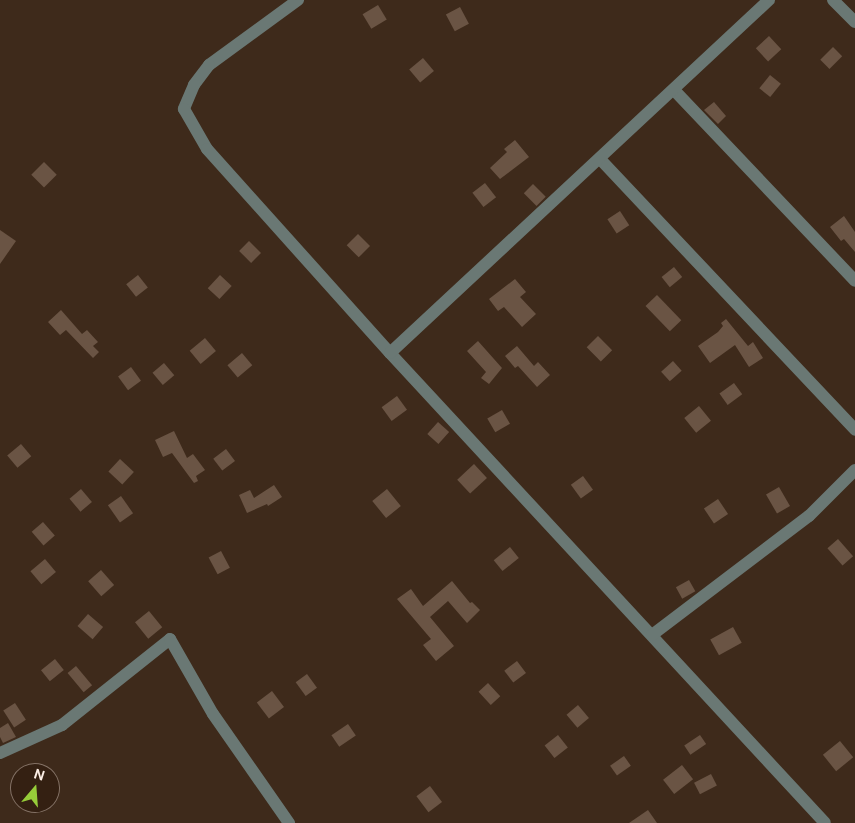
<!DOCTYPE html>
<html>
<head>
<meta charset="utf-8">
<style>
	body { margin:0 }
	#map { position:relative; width:855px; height:823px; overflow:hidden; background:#3e2a1b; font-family:"DM Sans",sans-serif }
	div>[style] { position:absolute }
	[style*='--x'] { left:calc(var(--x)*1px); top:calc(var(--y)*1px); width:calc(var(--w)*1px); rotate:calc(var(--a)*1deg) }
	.building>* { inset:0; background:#6a5444; transform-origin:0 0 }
	.minor>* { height:12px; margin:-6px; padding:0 6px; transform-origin:6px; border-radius:6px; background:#6a7874 }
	span { translate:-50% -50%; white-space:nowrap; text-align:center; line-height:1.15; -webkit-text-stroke:4px #342012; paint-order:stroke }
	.north { position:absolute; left:10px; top:763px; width:50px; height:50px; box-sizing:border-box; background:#342012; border:1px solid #847266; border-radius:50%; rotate:18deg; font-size:14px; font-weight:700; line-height:20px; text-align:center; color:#fceee5 }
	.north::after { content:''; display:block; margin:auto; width:18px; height:22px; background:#97cc39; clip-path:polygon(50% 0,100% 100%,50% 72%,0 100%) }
</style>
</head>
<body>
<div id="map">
	<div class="building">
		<i style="left:378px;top:5px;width:17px;height:18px;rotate:59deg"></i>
		<i style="left:460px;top:7px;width:19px;height:16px;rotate:62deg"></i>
		<i style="left:769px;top:36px;width:18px;height:18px;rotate:47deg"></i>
		<i style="left:833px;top:47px;width:13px;height:18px;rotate:45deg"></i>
		<i style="left:423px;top:58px;width:17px;height:18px;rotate:50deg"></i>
		<i style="left:770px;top:75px;width:14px;height:17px;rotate:39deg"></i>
		<i style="clip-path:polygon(714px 102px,726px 116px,718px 124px,704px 110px)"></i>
		<i style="clip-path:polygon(515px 140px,529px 157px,500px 179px,490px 168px,507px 152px,504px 149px)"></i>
		<i style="left:44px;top:162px;width:18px;height:18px;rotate:45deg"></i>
		<i style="left:485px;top:183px;width:18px;height:16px;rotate:52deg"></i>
		<i style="left:533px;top:184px;width:18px;height:13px;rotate:45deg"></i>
		<i style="left:620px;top:211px;width:17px;height:15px;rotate:57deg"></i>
		<i style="clip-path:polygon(844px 216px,855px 232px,855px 252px,844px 239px,841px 241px,830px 227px)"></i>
		<i style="clip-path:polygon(0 230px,16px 241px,0 264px)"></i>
		<i style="left:358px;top:234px;width:17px;height:16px;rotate:45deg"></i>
		<i style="left:249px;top:241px;width:17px;height:14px;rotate:45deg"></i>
		<i style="left:674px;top:267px;width:13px;height:16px;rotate:51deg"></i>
		<i style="left:138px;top:275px;width:16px;height:15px;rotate:52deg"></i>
		<i style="left:220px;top:275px;width:16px;height:18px;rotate:43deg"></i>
		<i style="clip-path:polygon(515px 279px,526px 292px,520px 297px,536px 314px,522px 327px,504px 307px,498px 311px,489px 299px)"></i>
		<i style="left:657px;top:295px;width:35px;height:16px;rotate:46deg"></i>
		<i style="clip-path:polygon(61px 310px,82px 334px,87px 330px,98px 342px,93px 346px,99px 352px,93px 358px,66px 330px,60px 335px,48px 322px)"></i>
		<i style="clip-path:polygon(726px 319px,748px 346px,753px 342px,763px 358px,749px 367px,735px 345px,710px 363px,698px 346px,718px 332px,723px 326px,721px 323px)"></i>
		<i style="left:598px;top:336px;width:20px;height:16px;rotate:45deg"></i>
		<i style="left:205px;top:338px;width:17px;height:20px;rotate:50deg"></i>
		<i style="clip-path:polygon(478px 341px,502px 368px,489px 384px,481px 378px,486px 372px,467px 351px)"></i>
		<i style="clip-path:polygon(517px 346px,534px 366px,538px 362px,550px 375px,537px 387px,518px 366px,515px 368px,505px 356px)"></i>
		<i style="left:242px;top:353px;width:16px;height:19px;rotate:50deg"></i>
		<i style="left:673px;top:361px;width:13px;height:16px;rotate:48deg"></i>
		<i style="left:164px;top:363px;width:16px;height:15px;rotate:50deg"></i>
		<i style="left:131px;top:367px;width:17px;height:16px;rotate:54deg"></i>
		<i style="left:734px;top:383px;width:14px;height:18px;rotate:54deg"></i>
		<i style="left:397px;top:396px;width:17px;height:19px;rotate:54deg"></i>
		<i style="left:699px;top:406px;width:19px;height:19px;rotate:51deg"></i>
		<i style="left:502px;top:410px;width:16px;height:17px;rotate:60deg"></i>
		<i style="left:438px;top:422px;width:15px;height:16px;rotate:42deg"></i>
		<i style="clip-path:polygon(174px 431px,187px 458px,193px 454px,205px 470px,196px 476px,198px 481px,194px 483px,172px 453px,163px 457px,155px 440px)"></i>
		<i style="left:21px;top:444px;width:16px;height:18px;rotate:50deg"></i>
		<i style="left:226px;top:449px;width:15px;height:16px;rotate:53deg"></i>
		<i style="left:120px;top:459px;width:19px;height:17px;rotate:43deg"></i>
		<i style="left:474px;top:464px;width:19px;height:23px;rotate:47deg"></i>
		<i style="left:583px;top:476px;width:17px;height:15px;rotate:54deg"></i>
		<i style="clip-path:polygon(274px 485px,282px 497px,268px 506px,267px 504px,247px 513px,239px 495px,250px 490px,254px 498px)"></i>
		<i style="left:779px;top:487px;width:22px;height:15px;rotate:60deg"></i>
		<i style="left:81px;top:489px;width:17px;height:15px;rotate:50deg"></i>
		<i style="left:387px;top:489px;width:22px;height:19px;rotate:51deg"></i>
		<i style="left:121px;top:496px;width:21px;height:16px;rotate:55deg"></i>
		<i style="left:718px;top:499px;width:18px;height:17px;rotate:56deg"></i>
		<i style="left:43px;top:522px;width:18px;height:15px;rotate:49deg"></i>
		<i style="left:838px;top:539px;width:23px;height:14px;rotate:49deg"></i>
		<i style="left:510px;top:547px;width:14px;height:21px;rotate:51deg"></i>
		<i style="left:221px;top:551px;width:19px;height:14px;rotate:62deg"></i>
		<i style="left:45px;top:559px;width:17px;height:19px;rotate:50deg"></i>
		<i style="left:101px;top:570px;width:20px;height:17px;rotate:49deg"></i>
		<i style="left:689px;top:580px;width:13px;height:15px;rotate:61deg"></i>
		<i style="clip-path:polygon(452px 581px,470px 603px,472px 602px,480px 610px,467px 623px,448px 601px,430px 617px,454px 646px,436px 661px,423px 645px,431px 639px,397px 599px,411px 589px,423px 606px)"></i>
		<i style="left:149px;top:611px;width:21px;height:18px;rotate:51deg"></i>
		<i style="left:88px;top:614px;width:20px;height:16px;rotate:41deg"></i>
		<i style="left:733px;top:627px;width:18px;height:26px;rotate:61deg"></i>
		<i style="left:55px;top:659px;width:14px;height:18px;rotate:51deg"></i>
		<i style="left:517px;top:661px;width:15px;height:16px;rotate:53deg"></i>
		<i style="left:76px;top:666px;width:25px;height:11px;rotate:50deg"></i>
		<i style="left:307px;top:674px;width:17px;height:14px;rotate:54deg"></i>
		<i style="left:488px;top:683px;width:18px;height:13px;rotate:47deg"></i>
		<i style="left:272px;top:691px;width:20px;height:19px;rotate:53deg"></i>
		<i style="left:15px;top:703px;width:20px;height:14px;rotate:57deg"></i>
		<i style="left:578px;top:705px;width:17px;height:15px;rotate:50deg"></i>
		<i style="clip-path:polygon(8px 723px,16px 737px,3px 743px,0 737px,0 728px)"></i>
		<i style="left:348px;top:724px;width:14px;height:20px;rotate:56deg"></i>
		<i style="left:558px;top:735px;width:16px;height:17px;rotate:52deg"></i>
		<i style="left:700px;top:735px;width:11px;height:19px;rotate:56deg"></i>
		<i style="left:840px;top:741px;width:21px;height:22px;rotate:51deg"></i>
		<i style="left:624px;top:756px;width:12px;height:17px;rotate:55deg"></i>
		<i style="left:682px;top:765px;width:18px;height:24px;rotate:52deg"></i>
		<i style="left:711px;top:774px;width:13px;height:19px;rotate:63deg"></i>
		<i style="left:430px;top:786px;width:20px;height:17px;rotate:53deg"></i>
		<i style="clip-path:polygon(648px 810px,657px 823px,629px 823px)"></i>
	</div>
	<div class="minor">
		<i style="--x:298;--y:0;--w:110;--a:143.9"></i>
		<i style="--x:209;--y:65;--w:25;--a:127"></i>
		<i style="--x:194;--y:85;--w:26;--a:113"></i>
		<i style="--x:184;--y:109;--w:46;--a:60.1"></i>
		<i style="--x:207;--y:149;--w:274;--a:48.1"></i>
		<i style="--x:390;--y:353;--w:640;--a:47.21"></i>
		<i style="--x:833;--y:0;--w:31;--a:45"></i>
		<i style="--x:674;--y:90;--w:263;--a:46.5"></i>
		<i style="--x:600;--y:159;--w:372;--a:46.7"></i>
		<i style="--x:390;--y:353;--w:518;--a:-42.97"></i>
		<i style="--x:652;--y:635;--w:197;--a:-37.2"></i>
		<i style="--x:809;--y:516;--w:65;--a:-45"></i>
		<i style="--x:0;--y:753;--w:68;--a:-24.3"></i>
		<i style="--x:62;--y:725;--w:138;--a:-38.5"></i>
		<i style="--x:170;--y:639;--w:86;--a:60.2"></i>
		<i style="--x:213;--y:714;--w:133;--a:55.1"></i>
	</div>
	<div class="north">N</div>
</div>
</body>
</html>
